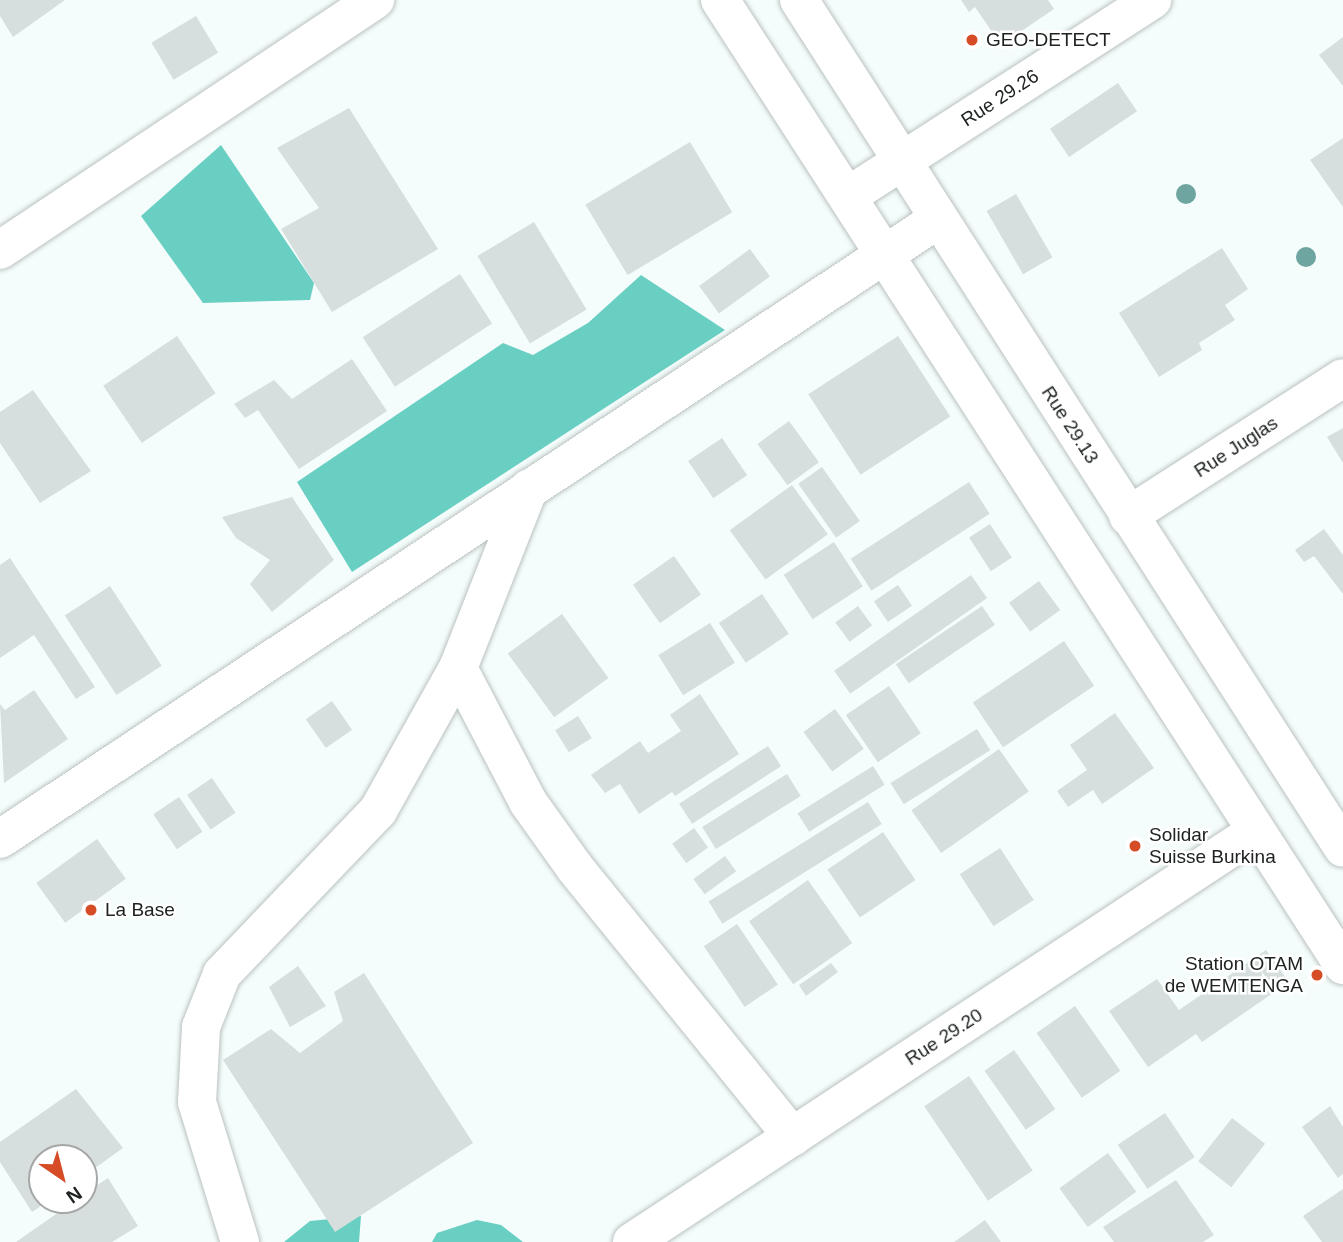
<!DOCTYPE html>
<html>
<head>
<meta charset="utf-8">
<style>
	body { margin:0 }
	#map { position:relative; width:1343px; height:1242px; overflow:hidden; background:#f4fdfb; font-family:Arial,sans-serif }
	div>[style] { position:absolute }
	[style*='--x'] { left:calc(var(--x)*1px); top:calc(var(--y)*1px); width:calc(var(--w)*1px); rotate:calc(var(--a)*1deg) }
	.forest>* { inset:0; background:#69cfc3 }
	.building>* { inset:0; background:#d6dfdd; transform-origin:0 0 }
	.roads { filter:drop-shadow(0 0 2px #bac2c1) drop-shadow(0 0 2px #bac2c1) }
	.minor>* { height:38px; margin:-19px; padding:0 19px; transform-origin:19px; border-radius:19px; background:#fff }
	.secondary>* { height:38px; margin:-19px; padding:0 19px; transform-origin:19px; border-radius:19px; background:#fff }
	.trees>* { width:20px; height:20px; margin:-10px; border-radius:50%; background:#6ea5a0 }
	.dots>* { width:19px; height:19px; translate:-50% -50%; box-sizing:border-box; border:4px solid #fff; border-radius:50% }
	span { translate:-50% -50%; white-space:nowrap; text-align:center; line-height:1.15; -webkit-text-stroke:5px #fff; paint-order:stroke }
	.poi-label { font-size:19px; color:#202323 }
	.left { translate:0 -50%; text-align:left }
	.right { translate:-100% -50%; text-align:right }
	.street-label { font-size:19px; color:#202323 }
	.north { position:absolute; left:28px; top:1144px; width:70px; height:70px; box-sizing:border-box; background:#fff; border:2px solid #a6a7a7; border-radius:50%; rotate:145deg; font-size:19px; font-weight:700; line-height:28px; text-align:center; color:#202323 }
	.north::after { content:''; display:block; margin:auto; width:24px; height:32px; background:#d54c26; clip-path:polygon(50% 0,100% 100%,50% 72%,0 100%) }
</style>
</head>
<body>
<div id="map">
	<div class="forest">
		<i style="clip-path:polygon(221px 145px,314px 283px,310px 300px,203px 303px,141px 216px)"></i>
		<i style="clip-path:polygon(641px 275px,725px 330px,352px 572px,297px 482px,503px 343px,533px 355px,588px 323px)"></i>
		<i style="clip-path:polygon(361px 1216px,359px 1242px,284px 1242px,310px 1221px)"></i>
		<i style="clip-path:polygon(477px 1220px,501px 1225px,523px 1242px,432px 1242px,437px 1233px)"></i>
	</div>
	<div class="building">
		<i style="clip-path:polygon(0 0,65px 0,13px 37px,0 16px)"></i>
		<i style="clip-path:polygon(961px 0,1048px 0,1054px 9px,1001px 45px,975px 7px,969px 12px)"></i>
		<i style="left:196px;top:16px;width:43px;height:52px;rotate:59deg"></i>
		<i style="clip-path:polygon(1343px 37px,1343px 86px,1319px 55px)"></i>
		<i style="left:1118px;top:83px;width:34px;height:82px;rotate:56deg"></i>
		<i style="clip-path:polygon(349px 108px,438px 249px,332px 312px,281px 229px,319px 208px,277px 148px)"></i>
		<i style="clip-path:polygon(1343px 138px,1343px 207px,1310px 160px)"></i>
		<i style="left:690px;top:142px;width:82px;height:122px;rotate:59deg"></i>
		<i style="left:1016px;top:194px;width:73px;height:34px;rotate:60deg"></i>
		<i style="left:534px;top:222px;width:102px;height:66px;rotate:59deg"></i>
		<i style="clip-path:polygon(1222px 248px,1248px 289px,1225px 305px,1235px 320px,1199px 343px,1202px 350px,1159px 377px,1119px 313px)"></i>
		<i style="left:750px;top:249px;width:34px;height:63px;rotate:54deg"></i>
		<i style="left:460px;top:274px;width:59px;height:116px;rotate:57deg"></i>
		<i style="left:177px;top:336px;width:69px;height:89px;rotate:56deg"></i>
		<i style="left:898px;top:336px;width:96px;height:107px;rotate:57deg"></i>
		<i style="clip-path:polygon(352px 359px,387px 411px,299px 469px,258px 410px,245px 418px,234px 404px,274px 380px,292px 399px)"></i>
		<i style="clip-path:polygon(33px 390px,91px 471px,40px 503px,0 443px,0 412px)"></i>
		<i style="left:789px;top:421px;width:51px;height:39px;rotate:54deg"></i>
		<i style="clip-path:polygon(1343px 428px,1343px 463px,1327px 437px)"></i>
		<i style="left:722px;top:438px;width:45px;height:41px;rotate:56deg"></i>
		<i style="left:822px;top:467px;width:66px;height:29px;rotate:55deg"></i>
		<i style="left:969px;top:482px;width:38px;height:141px;rotate:57deg"></i>
		<i style="left:792px;top:485px;width:61px;height:77px;rotate:54deg"></i>
		<i style="clip-path:polygon(292px 497px,334px 560px,272px 612px,250px 584px,270px 560px,236px 538px,222px 517px)"></i>
		<i style="left:990px;top:524px;width:40px;height:25px;rotate:57deg"></i>
		<i style="clip-path:polygon(1324px 529px,1343px 555px,1343px 594px,1314px 556px,1304px 562px,1295px 550px)"></i>
		<i style="left:834px;top:542px;width:53px;height:60px;rotate:57deg"></i>
		<i style="left:674px;top:556px;width:47px;height:50px;rotate:55deg"></i>
		<i style="clip-path:polygon(10px 558px,95px 687px,76px 699px,34px 635px,0 658px,0 565px)"></i>
		<i style="left:971px;top:575px;width:28px;height:167px;rotate:55deg"></i>
		<i style="left:1039px;top:581px;width:36px;height:37px;rotate:54deg"></i>
		<i style="left:898px;top:585px;width:25px;height:29px;rotate:56deg"></i>
		<i style="left:110px;top:586px;width:95px;height:54px;rotate:57deg"></i>
		<i style="left:762px;top:594px;width:48px;height:52px;rotate:56deg"></i>
		<i style="left:858px;top:606px;width:24px;height:28px;rotate:54deg"></i>
		<i style="left:982px;top:606px;width:23px;height:104px;rotate:56deg"></i>
		<i style="left:562px;top:614px;width:79px;height:67px;rotate:54deg"></i>
		<i style="left:710px;top:623px;width:47px;height:61px;rotate:58deg"></i>
		<i style="left:1064px;top:641px;width:54px;height:110px;rotate:56deg"></i>
		<i style="left:889px;top:686px;width:57px;height:52px;rotate:56deg"></i>
		<i style="clip-path:polygon(34px 690px,68px 739px,4px 783px,0 704px,5px 710px)"></i>
		<i style="clip-path:polygon(700px 694px,739px 754px,675px 796px,672px 792px,639px 814px,620px 784px,605px 793px,591px 775px,640px 741px,648px 753px,681px 731px,670px 715px)"></i>
		<i style="left:332px;top:701px;width:35px;height:32px;rotate:55deg"></i>
		<i style="left:835px;top:709px;width:49px;height:39px;rotate:54deg"></i>
		<i style="clip-path:polygon(1115px 713px,1154px 768px,1102px 804px,1093px 790px,1068px 807px,1057px 791px,1087px 770px,1070px 745px)"></i>
		<i style="left:578px;top:716px;width:26px;height:27px;rotate:58deg"></i>
		<i style="left:977px;top:729px;width:25px;height:102px;rotate:58deg"></i>
		<i style="left:768px;top:746px;width:24px;height:106px;rotate:57deg"></i>
		<i style="left:999px;top:749px;width:52px;height:107px;rotate:55deg"></i>
		<i style="left:873px;top:766px;width:22px;height:89px;rotate:58deg"></i>
		<i style="left:787px;top:774px;width:26px;height:100px;rotate:58deg"></i>
		<i style="left:212px;top:778px;width:42px;height:30px;rotate:56deg"></i>
		<i style="left:179px;top:797px;width:42px;height:31px;rotate:56deg"></i>
		<i style="left:868px;top:802px;width:26px;height:188px;rotate:58deg"></i>
		<i style="left:694px;top:828px;width:24px;height:27px;rotate:54deg"></i>
		<i style="left:883px;top:832px;width:58px;height:67px;rotate:56deg"></i>
		<i style="left:97px;top:839px;width:49px;height:75px;rotate:54deg"></i>
		<i style="left:1000px;top:848px;width:62px;height:48px;rotate:57deg"></i>
		<i style="left:725px;top:856px;width:19px;height:39px;rotate:54deg"></i>
		<i style="left:808px;top:880px;width:77px;height:72px;rotate:55deg"></i>
		<i style="left:737px;top:924px;width:73px;height:40px;rotate:56deg"></i>
		<i style="clip-path:polygon(1266px 950px,1289px 982px,1202px 1042px,1196px 1034px,1148px 1067px,1109px 1011px,1157px 979px,1179px 1010px)"></i>
		<i style="clip-path:polygon(831px 963px,838px 972px,806px 996px,799px 985px)"></i>
		<i style="clip-path:polygon(298px 966px,326px 1006px,290px 1027px,269px 987px)"></i>
		<i style="clip-path:polygon(364px 973px,473px 1143px,335px 1232px,223px 1060px,271px 1029px,300px 1053px,343px 1021px,334px 992px)"></i>
		<i style="left:1075px;top:1006px;width:79px;height:47px;rotate:55deg"></i>
		<i style="left:1014px;top:1050px;width:72px;height:36px;rotate:55deg"></i>
		<i style="left:969px;top:1076px;width:114px;height:54px;rotate:56deg"></i>
		<i style="clip-path:polygon(76px 1089px,123px 1148px,84px 1176px,84px 1158px,42px 1158px,42px 1200px,50px 1200px,32px 1212px,0 1162px,0 1142px)"></i>
		<i style="clip-path:polygon(1330px 1106px,1343px 1127px,1343px 1174px,1338px 1178px,1302px 1127px)"></i>
		<i style="left:1165px;top:1113px;width:53px;height:57px;rotate:56deg"></i>
		<i style="left:1232px;top:1118px;width:42px;height:55px;rotate:38deg"></i>
		<i style="left:1108px;top:1153px;width:48px;height:60px;rotate:54deg"></i>
		<i style="clip-path:polygon(108px 1178px,138px 1226px,112px 1242px,16px 1242px,76px 1200px,84px 1200px,84px 1194px)"></i>
		<i style="clip-path:polygon(1176px 1180px,1214px 1235px,1203px 1242px,1114px 1242px,1103px 1227px)"></i>
		<i style="clip-path:polygon(1343px 1189px,1343px 1242px,1322px 1242px,1303px 1216px)"></i>
		<i style="clip-path:polygon(985px 1220px,1001px 1242px,954px 1242px)"></i>
	</div>
	<div class="roads">
		<div class="minor">
			<i style="--x:848;--y:196;--w:362;--a:-32.8"></i>
			<i style="--x:0;--y:250;--w:451;--a:-33.7"></i>
			<i style="--x:1128;--y:516;--w:255;--a:-32.7"></i>
			<i style="--x:458;--y:668;--w:151;--a:62.4"></i>
			<i style="--x:528;--y:802;--w:81;--a:54.5"></i>
			<i style="--x:575;--y:868;--w:346;--a:51"></i>
			<i style="--x:0;--y:839;--w:1123;--a:-33.45"></i>
			<i style="--x:240;--y:1242;--w:146;--a:-107.1"></i>
			<i style="--x:197;--y:1102;--w:75;--a:-86.9"></i>
			<i style="--x:201;--y:1027;--w:57;--a:-68.4"></i>
			<i style="--x:222;--y:974;--w:226;--a:-46.3"></i>
			<i style="--x:378;--y:811;--w:164;--a:-60.8"></i>
			<i style="--x:458;--y:668;--w:193;--a:-68.5"></i>
			<i style="--x:632;--y:1242;--w:746;--a:-33.35"></i>
		</div>
		<div class="secondary">
			<i style="--x:720;--y:0;--w:1149;--a:57.15"></i>
			<i style="--x:799;--y:0;--w:1007;--a:57.32"></i>
		</div>
	</div>
	<div class="trees">
		<i style="left:1186px;top:194px"></i>
		<i style="left:1306px;top:257px"></i>
	</div>
	<div class="dots">
		<i style="left:972px;top:40px;background:#d54c26"></i>
		<i style="left:1135px;top:846px;background:#d54c26"></i>
		<i style="left:91px;top:910px;background:#d54c26"></i>
		<i style="left:1317px;top:975px;background:#d54c26"></i>
	</div>
	<div class="poi-label">
		<span class="left" style="left:986px;top:40px">GEO-DETECT</span>
		<span class="left" style="left:1149px;top:846px">Solidar<br>Suisse Burkina</span>
		<span class="left" style="left:105px;top:910px">La Base</span>
		<span class="right" style="left:1303px;top:975px">Station OTAM<br>de WEMTENGA</span>
	</div>
	<div class="street-label">
		<span style="left:1000px;top:98px;rotate:-33deg">Rue 29.26</span>
		<span style="left:1070px;top:425px;rotate:57deg">Rue 29.13</span>
		<span style="left:1236px;top:447px;rotate:-33deg">Rue Juglas</span>
		<span style="left:944px;top:1037px;rotate:-33deg">Rue 29.20</span>
	</div>
	<div class="north">N</div>
</div>
</body>
</html>
